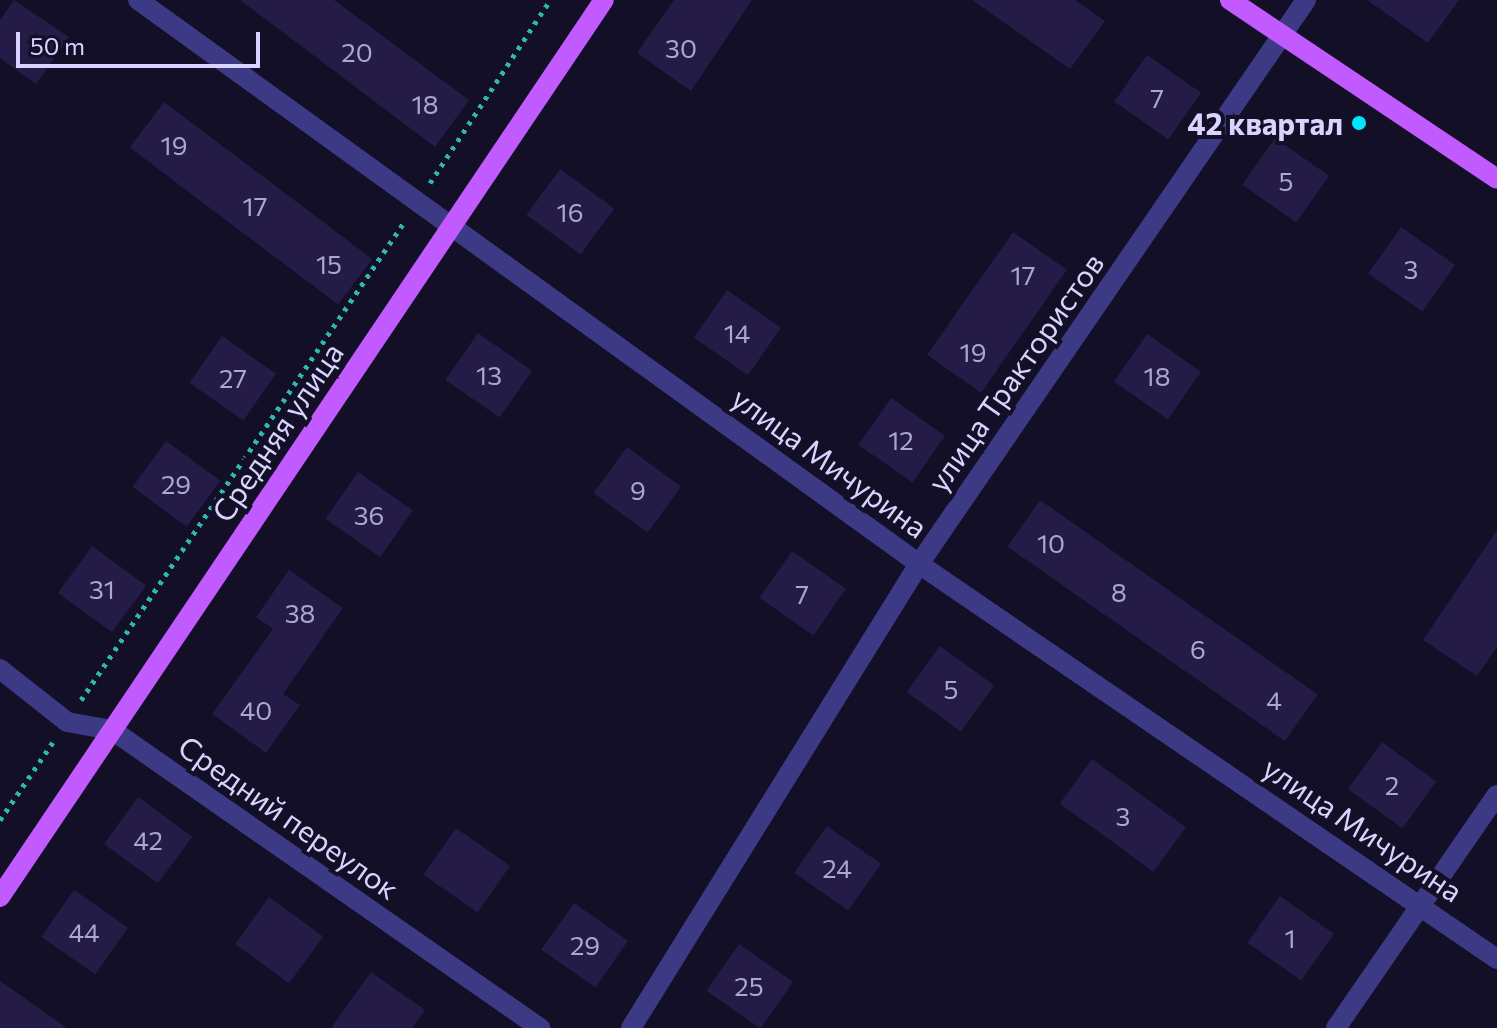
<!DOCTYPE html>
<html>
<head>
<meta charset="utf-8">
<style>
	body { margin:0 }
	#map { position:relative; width:1497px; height:1028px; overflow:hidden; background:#130f26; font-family:Commissioner,sans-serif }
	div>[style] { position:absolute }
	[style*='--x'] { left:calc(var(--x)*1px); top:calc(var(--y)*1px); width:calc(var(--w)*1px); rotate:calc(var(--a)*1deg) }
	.building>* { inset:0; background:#241b47; transform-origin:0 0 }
	.path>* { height:5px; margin-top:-2.5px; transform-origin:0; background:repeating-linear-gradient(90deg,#2fb8b0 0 4px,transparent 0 10px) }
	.minor>* { height:20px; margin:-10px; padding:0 10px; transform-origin:10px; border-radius:10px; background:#3d3a85 }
	.major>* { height:20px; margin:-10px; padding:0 10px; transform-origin:10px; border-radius:10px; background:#c25bff }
	.dots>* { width:22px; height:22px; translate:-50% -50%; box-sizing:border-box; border:4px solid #130f26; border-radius:50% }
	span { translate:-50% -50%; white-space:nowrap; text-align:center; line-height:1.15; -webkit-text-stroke:8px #130f26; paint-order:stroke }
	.number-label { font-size:26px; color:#aca6d1 }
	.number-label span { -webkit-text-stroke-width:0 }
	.poi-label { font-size:30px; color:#d9d4ff; font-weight:700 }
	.right { translate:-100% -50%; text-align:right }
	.street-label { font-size:30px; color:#d9d4ff }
	.scale { position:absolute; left:16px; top:32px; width:244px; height:36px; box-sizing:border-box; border:4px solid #d9d4ff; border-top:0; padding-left:10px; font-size:24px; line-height:28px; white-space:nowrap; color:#d9d4ff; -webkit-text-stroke:6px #130f26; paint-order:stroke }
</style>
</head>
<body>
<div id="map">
	<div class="building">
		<i style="clip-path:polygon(14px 0,69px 37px,36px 84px,0 58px,0 20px)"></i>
		<i style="clip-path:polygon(240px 0,334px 0,469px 100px,435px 147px)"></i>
		<i style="clip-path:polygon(674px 0,752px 0,691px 91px,637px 53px)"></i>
		<i style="clip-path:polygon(972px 0,1075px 0,1105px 21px,1070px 69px)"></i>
		<i style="clip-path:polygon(1367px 0,1459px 0,1428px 43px)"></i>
		<i style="left:1147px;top:55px;width:66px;height:57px;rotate:35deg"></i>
		<i style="left:164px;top:102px;width:261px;height:57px;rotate:37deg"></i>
		<i style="left:1275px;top:138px;width:66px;height:57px;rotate:35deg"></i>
		<i style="left:560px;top:169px;width:67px;height:57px;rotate:36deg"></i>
		<i style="left:1401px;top:227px;width:66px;height:57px;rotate:35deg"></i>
		<i style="left:1013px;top:232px;width:66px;height:150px;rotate:35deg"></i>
		<i style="left:727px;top:290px;width:66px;height:58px;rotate:35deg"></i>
		<i style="left:478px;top:333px;width:66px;height:57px;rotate:35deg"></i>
		<i style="left:1147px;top:334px;width:66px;height:58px;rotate:35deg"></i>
		<i style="left:222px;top:336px;width:66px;height:57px;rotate:35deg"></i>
		<i style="left:891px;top:398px;width:66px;height:57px;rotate:35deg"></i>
		<i style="left:166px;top:441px;width:67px;height:57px;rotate:36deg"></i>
		<i style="left:627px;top:447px;width:67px;height:57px;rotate:36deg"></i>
		<i style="left:358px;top:472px;width:67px;height:57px;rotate:35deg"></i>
		<i style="left:1040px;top:500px;width:339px;height:57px;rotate:35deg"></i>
		<i style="clip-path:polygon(1497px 530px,1497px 647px,1477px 676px,1423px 640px)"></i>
		<i style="left:92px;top:546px;width:67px;height:58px;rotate:36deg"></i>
		<i style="left:792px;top:551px;width:66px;height:57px;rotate:35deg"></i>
		<i style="clip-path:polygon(289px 570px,343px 608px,283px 694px,300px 705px,266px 753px,212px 714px,273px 629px,256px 617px)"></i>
		<i style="left:940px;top:646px;width:67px;height:57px;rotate:36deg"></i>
		<i style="left:1382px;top:742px;width:67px;height:58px;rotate:36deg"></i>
		<i style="left:1092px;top:759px;width:116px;height:55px;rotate:36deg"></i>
		<i style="left:138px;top:797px;width:67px;height:58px;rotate:36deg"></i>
		<i style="left:827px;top:826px;width:66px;height:57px;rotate:35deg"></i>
		<i style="left:456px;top:828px;width:66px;height:57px;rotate:35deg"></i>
		<i style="left:74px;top:890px;width:66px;height:57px;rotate:35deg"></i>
		<i style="left:1280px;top:896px;width:66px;height:57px;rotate:35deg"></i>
		<i style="left:269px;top:897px;width:67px;height:58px;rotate:36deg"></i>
		<i style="left:574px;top:903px;width:66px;height:57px;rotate:35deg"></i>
		<i style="left:739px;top:944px;width:66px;height:57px;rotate:35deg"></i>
		<i style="clip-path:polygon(371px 972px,425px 1010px,412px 1028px,331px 1028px)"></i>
		<i style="clip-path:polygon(0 981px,67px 1028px,0 1028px)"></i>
	</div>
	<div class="path">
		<i style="--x:430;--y:183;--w:219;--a:-56.7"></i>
		<i style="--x:81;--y:700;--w:578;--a:-55.93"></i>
		<i style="--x:0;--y:820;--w:94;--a:-55.8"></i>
	</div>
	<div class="minor">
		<i style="--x:138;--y:0;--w:963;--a:35.83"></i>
		<i style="--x:919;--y:564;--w:700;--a:34.35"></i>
		<i style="--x:0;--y:669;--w:85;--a:38.3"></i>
		<i style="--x:67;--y:722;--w:46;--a:10.1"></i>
		<i style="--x:112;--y:730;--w:522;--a:34.85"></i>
		<i style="--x:631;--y:1028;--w:546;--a:-58.17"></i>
		<i style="--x:919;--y:564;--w:684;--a:-55.54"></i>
		<i style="--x:1336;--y:1028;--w:283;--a:-55.4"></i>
	</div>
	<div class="major">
		<i style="--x:1230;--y:0;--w:321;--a:33.8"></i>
		<i style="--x:0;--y:897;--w:1081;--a:-56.05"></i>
	</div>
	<div class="dots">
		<i style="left:1359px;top:123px;background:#00e5ff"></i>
	</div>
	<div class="number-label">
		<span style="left:681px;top:48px">30</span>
		<span style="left:357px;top:52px">20</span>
		<span style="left:1157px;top:98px">7</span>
		<span style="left:425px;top:104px">18</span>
		<span style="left:174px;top:145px">19</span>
		<span style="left:1286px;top:181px">5</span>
		<span style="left:255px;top:206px">17</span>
		<span style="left:570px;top:212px">16</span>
		<span style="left:329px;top:264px">15</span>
		<span style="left:1411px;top:269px">3</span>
		<span style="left:1023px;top:275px">17</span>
		<span style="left:737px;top:333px">14</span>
		<span style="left:973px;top:352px">19</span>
		<span style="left:489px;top:375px">13</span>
		<span style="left:1157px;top:376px">18</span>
		<span style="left:233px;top:378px">27</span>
		<span style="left:901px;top:440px">12</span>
		<span style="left:176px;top:484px">29</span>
		<span style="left:638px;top:490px">9</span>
		<span style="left:369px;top:515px">36</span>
		<span style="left:1051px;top:543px">10</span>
		<span style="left:102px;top:589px">31</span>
		<span style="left:1119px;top:592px">8</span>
		<span style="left:802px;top:594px">7</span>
		<span style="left:300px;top:613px">38</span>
		<span style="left:1198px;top:649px">6</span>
		<span style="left:951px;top:689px">5</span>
		<span style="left:1274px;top:700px">4</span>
		<span style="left:256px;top:710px">40</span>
		<span style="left:1392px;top:785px">2</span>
		<span style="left:1123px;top:816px">3</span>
		<span style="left:148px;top:840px">42</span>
		<span style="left:837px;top:868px">24</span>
		<span style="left:84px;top:932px">44</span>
		<span style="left:1290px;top:938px">1</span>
		<span style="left:585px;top:945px">29</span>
		<span style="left:749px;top:986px">25</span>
	</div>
	<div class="poi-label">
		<span class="right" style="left:1343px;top:123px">42 квартал</span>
	</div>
	<div class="street-label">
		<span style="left:1015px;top:372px;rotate:-55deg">улица Трактористов</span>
		<span style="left:277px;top:432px;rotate:-56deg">Средняя улица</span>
		<span style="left:830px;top:462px;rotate:36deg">улица Мичурина</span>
		<span style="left:289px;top:817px;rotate:35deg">Средний переулок</span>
		<span style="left:1363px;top:829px;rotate:34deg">улица Мичурина</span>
	</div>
	<div class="scale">50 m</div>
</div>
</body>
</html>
